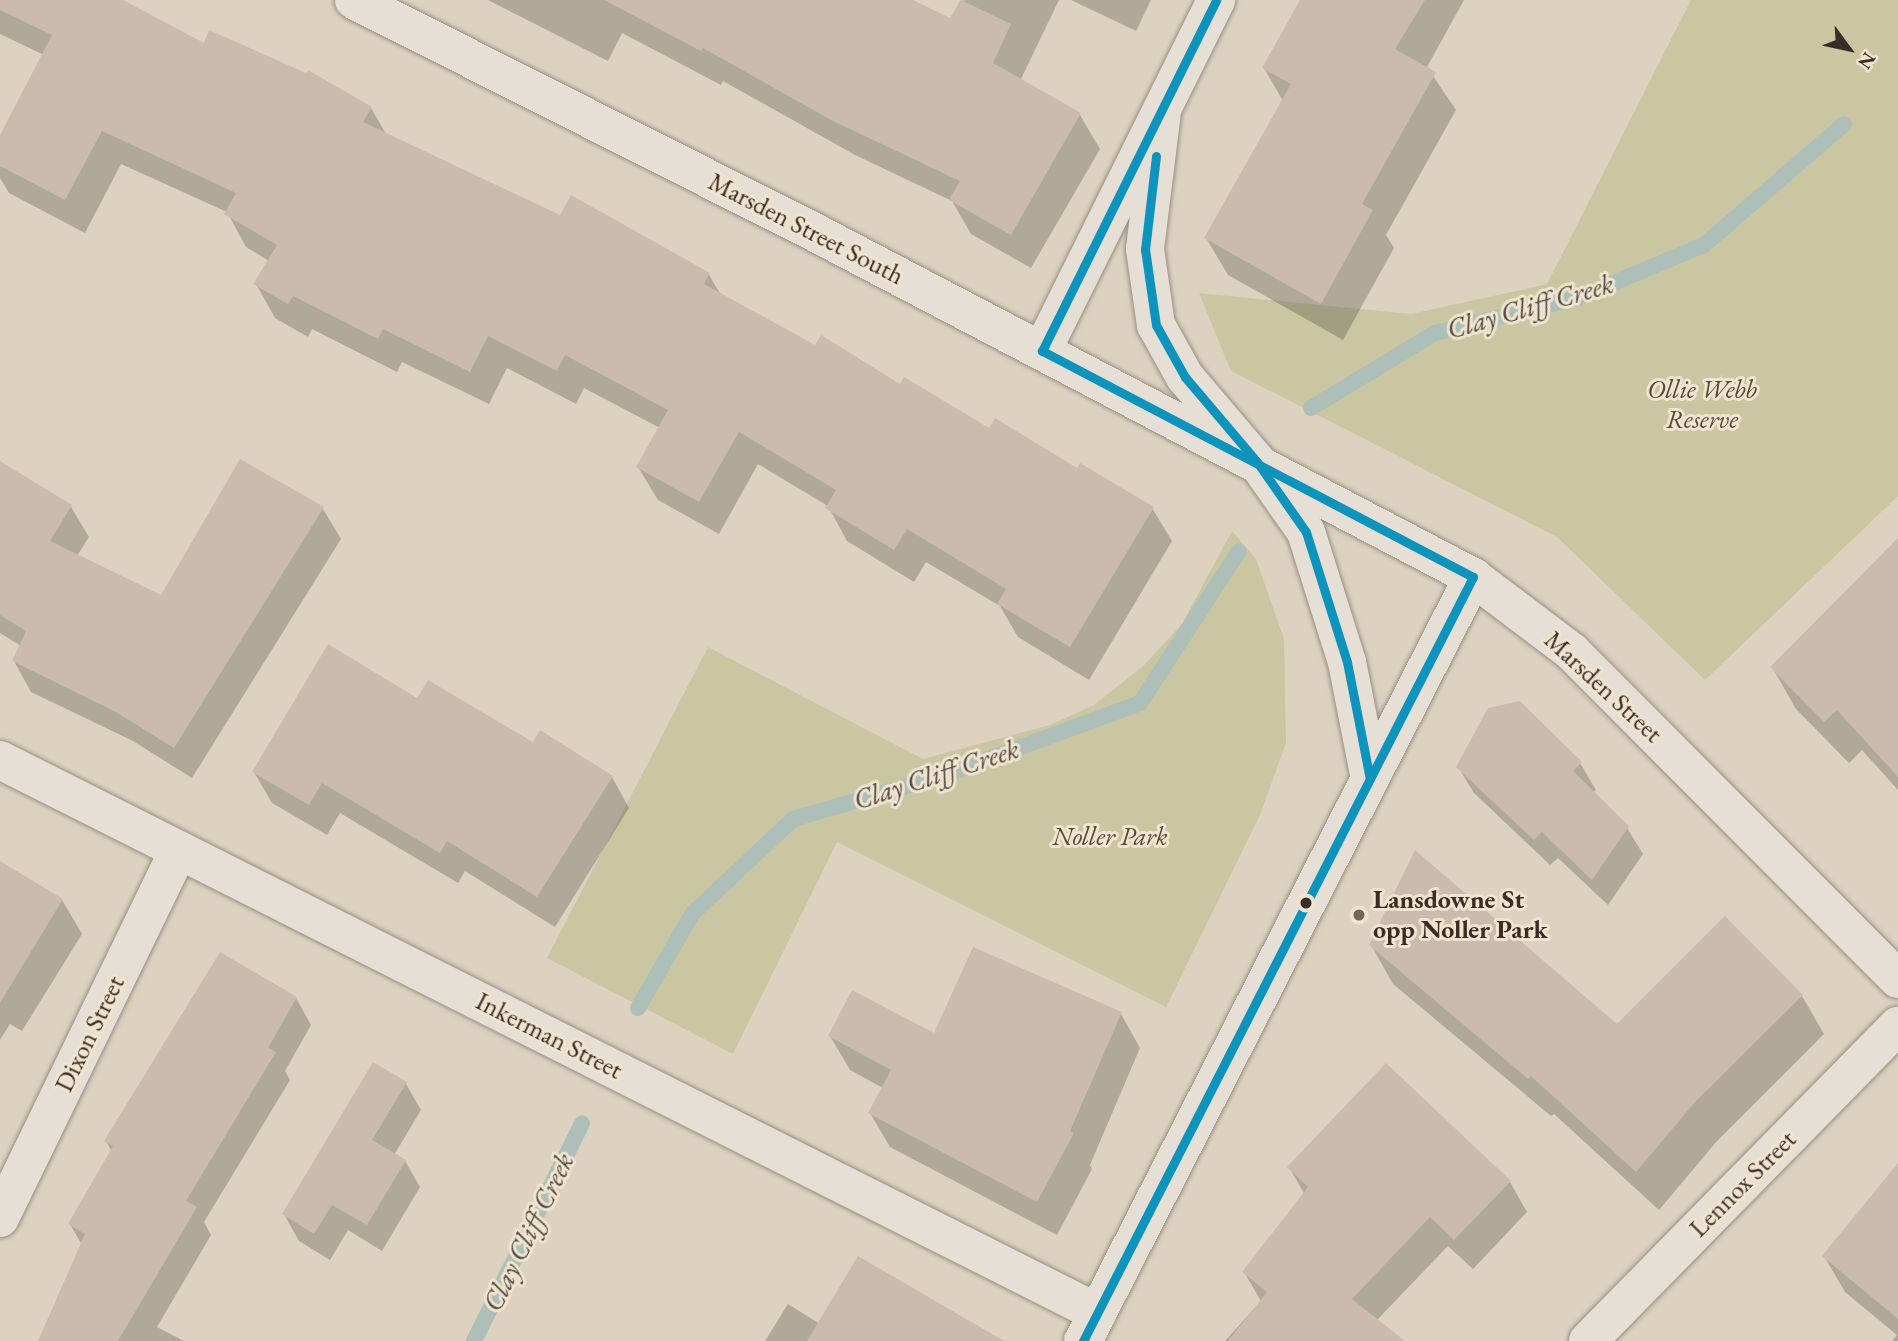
<!DOCTYPE html>
<html>
<head>
<meta charset="utf-8">
<style>
	body { margin:0 }
	#map { position:relative; width:1898px; height:1341px; overflow:hidden; background:#ddd2c0; font-family:"EB Garamond",serif }
	div>[style] { position:absolute }
	[style*='--x'] { left:calc(var(--x)*1px); top:calc(var(--y)*1px); width:calc(var(--w)*1px); rotate:calc(var(--a)*1deg) }
	.green>* { inset:0; background:#cac6a2 }
	.shadow>* { inset:0; background:#0003 }
	.stream>* { height:16px; margin:-8px; padding:0 8px; transform-origin:8px; border-radius:8px; background:#adbfb8 }
	.building>* { inset:0; background:#cbbaae }
	.roads { filter:drop-shadow(0 0 2px #978f84) drop-shadow(0 0 2px #978f84) }
	.minor>* { height:38px; margin:-19px; padding:0 19px; transform-origin:19px; border-radius:19px; background:#e5dfd5 }
	.bus-1>* { height:9px; margin:-4.5px; padding:0 4.5px; transform-origin:4.5px; border-radius:4.5px; background:#0e93bd }
	.dots>* { width:19px; height:19px; translate:-50% -50%; box-sizing:border-box; border:4px solid #f1e4ce; border-radius:50% }
	span { translate:-50% -50%; white-space:nowrap; text-align:center; line-height:1.15; -webkit-text-stroke:6px #f1e4ce; paint-order:stroke }
	.street-label { font-size:26px; color:#3a2d27 }
	.park-label { font-size:26px; color:#544a3b; font-style:italic }
	.poi-label { font-size:26px; color:#3a2d27; font-weight:700 }
	.left { translate:0 -50%; text-align:left }
	.water-label { font-size:28px; color:#4d4943; font-style:italic }
	.north { position:absolute; left:1814px; top:14px; width:70px; height:70px; -webkit-text-stroke:5px #f1e4ce; paint-order:stroke; rotate:123deg; font-size:19px; font-weight:700; line-height:28px; text-align:center; color:#3a2d27 }
	.north::after { content:''; display:block; margin:auto; width:24px; height:32px; background:#3a2d27; clip-path:polygon(50% 0,100% 100%,50% 72%,0 100%) }
</style>
</head>
<body>
<div id="map">
	<div class="green">
		<i style="clip-path:polygon(1691px 0,1898px 0,1898px 496px,1705px 680px,1557px 537px,1231px 371px,1199px 293px,1411px 314px,1547px 284px)"></i>
		<i style="clip-path:polygon(1232px 531px,1256px 559px,1284px 639px,1286px 743px,1260px 815px,1166px 1007px,837px 842px,733px 1054px,547px 958px,708px 647px,923px 759px,1050px 725px,1094px 705px,1143px 666px,1182px 624px)"></i>
	</div>
	<div class="shadow">
		<i style="clip-path:polygon(0 0,119px 0,205px 45px,371px 108px,386px 134px,561px 217px,709px 275px,721px 295px,815px 348px,1152px 508px,1172px 541px,1089px 680px,1018px 637px,1000px 606px,926px 562px,914px 582px,847px 541px,828px 506px,758px 464px,719px 534px,658px 500px,638px 467px,660px 428px,584px 388px,576px 404px,507px 368px,489px 404px,402px 362px,397px 372px,312px 329px,308px 337px,275px 318px,256px 284px,269px 261px,246px 247px,227px 212px,121px 164px,85px 233px,9px 193px,0 178px,0 138px,44px 55px,0 34px)"></i>
		<i style="clip-path:polygon(488px 0,909px 0,951px 20px,960px 1px,967px 0,1059px 0,1020px 81px,1080px 115px,1100px 149px,1031px 268px,971px 234px,952px 201px,855px 155px,723px 81px,721px 85px,622px 33px,608px 61px)"></i>
		<i style="clip-path:polygon(1071px 0,1151px 0,1136px 31px)"></i>
		<i style="clip-path:polygon(1302px 0,1464px 0,1427px 67px,1456px 110px,1386px 235px,1394px 248px,1343px 340px,1228px 275px,1206px 238px,1283px 101px,1264px 68px)"></i>
		<i style="clip-path:polygon(241px 461px,323px 509px,341px 539px,192px 778px,133px 741px,31px 692px,14px 661px,21px 646px,0 633px,0 475px,5px 466px,71px 507px,89px 537px,77px 556px,162px 598px)"></i>
		<i style="clip-path:polygon(1898px 541px,1898px 790px,1862px 750px,1849px 763px,1796px 709px,1772px 667px)"></i>
		<i style="clip-path:polygon(418px 701px,612px 777px,629px 808px,555px 927px,465px 871px,458px 883px,340px 813px,327px 835px,272px 803px,254px 772px)"></i>
		<i style="clip-path:polygon(1580px 763px,1596px 790px,1593px 793px,1627px 828px,1643px 854px,1608px 905px,1558px 858px,1550px 865px,1474px 793px,1458px 767px)"></i>
		<i style="clip-path:polygon(0 863px,62px 900px,82px 934px,22px 1031px,10px 1024px,0 1040px)"></i>
		<i style="clip-path:polygon(1371px 945px,1617px 1027px,1802px 996px,1824px 1034px,1717px 1141px,1659px 1210px,1554px 1114px,1551px 1116px,1393px 984px)"></i>
		<i style="clip-path:polygon(296px 998px,311px 1025px,285px 1071px,290px 1080px,204px 1222px,211px 1235px,157px 1327px,184px 1341px,40px 1341px,82px 1245px,70px 1224px,112px 1152px,106px 1141px)"></i>
		<i style="clip-path:polygon(1121px 1014px,1140px 1048px,1090px 1165px,1092px 1169px,1057px 1235px,890px 1147px,870px 1113px,883px 1088px,850px 1070px,830px 1036px,935px 1036px)"></i>
		<i style="clip-path:polygon(373px 1064px,406px 1084px,421px 1110px,394px 1155px,405px 1161px,420px 1187px,382px 1251px,348px 1230px,330px 1260px,299px 1241px,284px 1214px)"></i>
		<i style="clip-path:polygon(1898px 1165px,1898px 1341px,1892px 1341px,1897px 1335px,1845px 1292px,1824px 1256px)"></i>
		<i style="clip-path:polygon(1289px 1167px,1510px 1182px,1527px 1212px,1473px 1269px,1448px 1246px,1376px 1321px,1388px 1341px,1225px 1341px,1261px 1301px,1244px 1272px,1305px 1195px)"></i>
		<i style="clip-path:polygon(788px 1304px,820px 1324px,975px 1341px,765px 1341px)"></i>
	</div>
	<div class="stream">
		<i style="--x:1311;--y:408;--w:145;--a:-31.2"></i>
		<i style="--x:1435;--y:333;--w:149;--a:-13.9"></i>
		<i style="--x:1580;--y:297;--w:134;--a:-22.8"></i>
		<i style="--x:1704;--y:245;--w:185;--a:-40.8"></i>
		<i style="--x:638;--y:1008;--w:108;--a:-60.1"></i>
		<i style="--x:692;--y:914;--w:139;--a:-43.2"></i>
		<i style="--x:793;--y:819;--w:161;--a:-16.2"></i>
		<i style="--x:948;--y:774;--w:205;--a:-20.3"></i>
		<i style="--x:1140;--y:703;--w:181;--a:-56.9"></i>
		<i style="--x:474;--y:1341;--w:243;--a:-63.6"></i>
	</div>
	<div class="building">
		<i style="clip-path:polygon(0 0,123px 0,204px 43px,209px 30px,306px 73px,308px 70px,372px 107px,363px 122px,560px 215px,571px 195px,710px 273px,704px 284px,815px 345px,821px 335px,900px 384px,904px 377px,989px 428px,995px 418px,1077px 468px,1080px 463px,1154px 507px,1070px 647px,997px 604px,1006px 589px,907px 529px,894px 550px,825px 508px,836px 490px,739px 432px,699px 502px,636px 467px,668px 410px,565px 355px,557px 371px,488px 336px,470px 372px,383px 329px,378px 339px,293px 296px,288px 304px,253px 284px,277px 245px,224px 214px,236px 193px,102px 131px,65px 200px,0 166px,0 135px,52px 35px,0 10px)"></i>
		<i style="clip-path:polygon(604px 0,913px 0,950px 18px,961px 0,1011px 24px,993px 63px,1081px 113px,1011px 235px,949px 200px,960px 181px,833px 121px,703px 48px,701px 51px)"></i>
		<i style="clip-path:polygon(1300px 0,1425px 0,1395px 49px,1436px 72px,1362px 204px,1373px 210px,1321px 304px,1204px 238px,1291px 84px,1262px 68px)"></i>
		<i style="clip-path:polygon(240px 459px,324px 507px,174px 748px,114px 711px,12px 661px,26px 631px,0 615px,0 461px,72px 505px,50px 541px,161px 595px)"></i>
		<i style="clip-path:polygon(1898px 538px,1898px 777px,1837px 710px,1824px 722px,1770px 667px)"></i>
		<i style="clip-path:polygon(328px 644px,417px 698px,428px 680px,533px 742px,540px 730px,613px 776px,537px 897px,447px 841px,440px 853px,322px 783px,309px 805px,252px 772px)"></i>
		<i style="clip-path:polygon(1520px 701px,1582px 762px,1573px 771px,1629px 826px,1592px 880px,1542px 832px,1534px 840px,1456px 767px,1488px 708px)"></i>
		<i style="clip-path:polygon(1415px 850px,1617px 1024px,1725px 916px,1803px 995px,1695px 1102px,1636px 1172px,1531px 1076px,1528px 1079px,1369px 945px)"></i>
		<i style="clip-path:polygon(0 861px,63px 899px,0 1003px)"></i>
		<i style="clip-path:polygon(973px 947px,1122px 1012px,1070px 1131px,1074px 1133px,1037px 1202px,868px 1113px,891px 1070px,828px 1036px,852px 990px,934px 1033px)"></i>
		<i style="clip-path:polygon(220px 952px,297px 997px,268px 1048px,276px 1052px,186px 1201px,197px 1207px,118px 1341px,38px 1341px,85px 1234px,68px 1224px,113px 1146px,104px 1141px)"></i>
		<i style="clip-path:polygon(373px 1062px,407px 1082px,372px 1140px,406px 1160px,367px 1225px,332px 1205px,314px 1234px,282px 1214px)"></i>
		<i style="clip-path:polygon(1386px 1063px,1511px 1181px,1454px 1240px,1430px 1217px,1352px 1299px,1405px 1341px,1228px 1341px,1267px 1292px,1242px 1272px,1308px 1187px,1287px 1167px)"></i>
		<i style="clip-path:polygon(1898px 1163px,1898px 1319px,1822px 1256px)"></i>
		<i style="clip-path:polygon(858px 1256px,1004px 1341px,807px 1341px)"></i>
	</div>
	<div class="roads">
		<div class="minor">
			<i style="--x:354;--y:0;--w:517;--a:26.76"></i>
			<i style="--x:816;--y:233;--w:742;--a:27.64"></i>
			<i style="--x:1473;--y:577;--w:123;--a:37.1"></i>
			<i style="--x:1571;--y:651;--w:463;--a:45.1"></i>
			<i style="--x:1162;--y:112;--w:138;--a:97.1"></i>
			<i style="--x:1145;--y:249;--w:77;--a:81.8"></i>
			<i style="--x:1156;--y:325;--w:60;--a:60.9"></i>
			<i style="--x:1185;--y:377;--w:111;--a:49.7"></i>
			<i style="--x:1257;--y:462;--w:85;--a:55"></i>
			<i style="--x:1306;--y:532;--w:136;--a:72.5"></i>
			<i style="--x:1347;--y:662;--w:119;--a:78.9"></i>
			<i style="--x:1042;--y:351;--w:392;--a:-63.6"></i>
			<i style="--x:0;--y:760;--w:1229;--a:26.73"></i>
			<i style="--x:0;--y:1218;--w:409;--a:-64.1"></i>
			<i style="--x:1083;--y:1341;--w:858;--a:-62.96"></i>
			<i style="--x:1588;--y:1341;--w:442;--a:-45.5"></i>
		</div>
	</div>
	<div class="bus-1">
		<i style="--x:1156;--y:156;--w:94;--a:96.7"></i>
		<i style="--x:1145;--y:249;--w:77;--a:81.8"></i>
		<i style="--x:1156;--y:325;--w:60;--a:60.9"></i>
		<i style="--x:1185;--y:377;--w:111;--a:49.7"></i>
		<i style="--x:1257;--y:462;--w:85;--a:55"></i>
		<i style="--x:1306;--y:532;--w:136;--a:72.5"></i>
		<i style="--x:1347;--y:662;--w:119;--a:78.9"></i>
		<i style="--x:1083;--y:1341;--w:858;--a:-62.96"></i>
		<i style="--x:1473;--y:577;--w:487;--a:-152.3"></i>
		<i style="--x:1042;--y:351;--w:392;--a:-63.6"></i>
	</div>
	<div class="dots">
		<i style="left:1306px;top:903px;background:#3a2d27"></i>
		<i style="left:1359px;top:915px;background:#73675d"></i>
	</div>
	<div class="street-label">
		<span style="left:806px;top:229px;rotate:27deg">Marsden Street South</span>
		<span style="left:1603px;top:687px;rotate:43deg">Marsden Street</span>
		<span style="left:90px;top:1034px;rotate:-64deg">Dixon Street</span>
		<span style="left:549px;top:1036px;rotate:27deg">Inkerman Street</span>
		<span style="left:1743px;top:1184px;rotate:-45deg">Lennox Street</span>
	</div>
	<div class="park-label">
		<span style="left:1702px;top:405px">Ollie Webb<br>Reserve</span>
		<span style="left:1110px;top:837px">Noller Park</span>
	</div>
	<div class="poi-label">
		<span class="left" style="left:1373px;top:915px">Lansdowne St<br>opp Noller Park</span>
	</div>
	<div class="water-label">
		<span style="left:1530px;top:306px;rotate:-16deg">Clay Cliff Creek</span>
		<span style="left:936px;top:774px;rotate:-18deg">Clay Cliff Creek</span>
		<span style="left:528px;top:1232px;rotate:-64deg">Clay Cliff Creek</span>
	</div>
	<div class="north">N</div>
</div>
</body>
</html>
